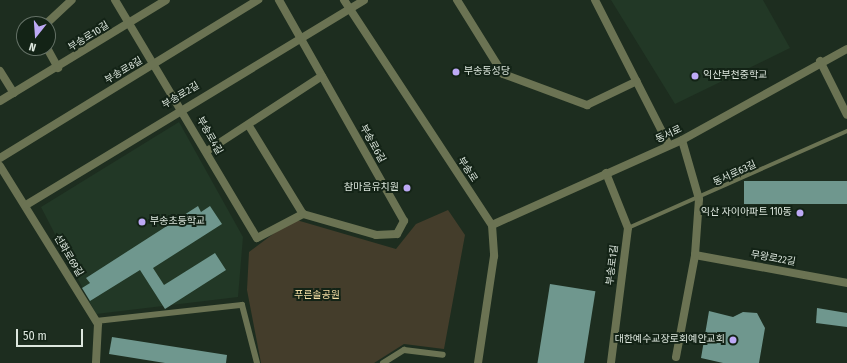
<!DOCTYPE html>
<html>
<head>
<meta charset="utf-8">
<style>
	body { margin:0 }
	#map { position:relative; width:847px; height:363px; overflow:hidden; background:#1d2d1f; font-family:"Fira Sans Condensed","Noto Sans KR",sans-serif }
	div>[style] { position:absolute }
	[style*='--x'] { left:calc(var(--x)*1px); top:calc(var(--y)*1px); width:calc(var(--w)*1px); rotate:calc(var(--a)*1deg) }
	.built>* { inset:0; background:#223826 }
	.green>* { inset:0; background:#443d2b }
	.building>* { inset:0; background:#6f978e; transform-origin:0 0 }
	.service>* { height:4px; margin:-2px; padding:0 2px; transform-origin:2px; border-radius:2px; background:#6b7353 }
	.pedestrian>* { height:6px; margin:-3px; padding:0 3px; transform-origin:3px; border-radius:3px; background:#6b7353 }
	.minor>* { height:8px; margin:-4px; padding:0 4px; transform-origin:4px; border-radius:4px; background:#6b7353 }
	.tertiary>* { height:8px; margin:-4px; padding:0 4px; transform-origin:4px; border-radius:4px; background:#6b7353 }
	.dots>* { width:11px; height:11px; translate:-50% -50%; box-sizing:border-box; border:2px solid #132316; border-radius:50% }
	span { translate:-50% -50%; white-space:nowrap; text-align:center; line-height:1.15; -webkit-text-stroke:4px #132316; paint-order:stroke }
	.street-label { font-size:10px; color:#dde7de }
	.poi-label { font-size:10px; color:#dde7de }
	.left { translate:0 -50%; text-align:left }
	.right { translate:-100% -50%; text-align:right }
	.park-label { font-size:10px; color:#f3dea5 }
	.north { position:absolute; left:16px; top:16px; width:40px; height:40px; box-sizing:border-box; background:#132316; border:1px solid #647166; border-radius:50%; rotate:197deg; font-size:11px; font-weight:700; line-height:16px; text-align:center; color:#dde7de }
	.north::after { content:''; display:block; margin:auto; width:14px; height:18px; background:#bda9f5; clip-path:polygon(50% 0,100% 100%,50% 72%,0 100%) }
	.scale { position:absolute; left:16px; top:329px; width:67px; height:18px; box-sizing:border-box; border:2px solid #dde7de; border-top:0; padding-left:5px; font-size:12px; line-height:14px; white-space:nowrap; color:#dde7de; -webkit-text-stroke:3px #132316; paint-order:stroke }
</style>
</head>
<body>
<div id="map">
	<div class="built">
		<i style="clip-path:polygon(611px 0,763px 0,790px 48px,675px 104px)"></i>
		<i style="clip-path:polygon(179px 122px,243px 237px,238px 297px,96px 314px,41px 207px)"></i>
	</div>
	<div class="green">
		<i style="clip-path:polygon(448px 210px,465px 235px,444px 349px,404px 344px,374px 363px,261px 363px,247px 290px,249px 252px,293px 219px,396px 249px,416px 224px)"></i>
	</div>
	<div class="building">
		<i style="left:847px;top:181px;width:23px;height:103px;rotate:90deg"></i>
		<i style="clip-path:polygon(198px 206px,201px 212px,210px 206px,222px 224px,153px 268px,164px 285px,215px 253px,226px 270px,165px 309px,140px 270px,90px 301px,82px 288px,90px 283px,86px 278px)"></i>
		<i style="left:550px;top:284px;width:46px;height:80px;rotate:9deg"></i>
		<i style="clip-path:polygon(817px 308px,847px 313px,847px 327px,816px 323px)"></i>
		<i style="clip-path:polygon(709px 311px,733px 317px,743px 312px,757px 313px,765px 328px,759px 363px,723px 363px,701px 358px)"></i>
		<i style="clip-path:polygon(112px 337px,227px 355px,226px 363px,165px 363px,109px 354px)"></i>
	</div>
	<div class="service">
		<i style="--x:628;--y:228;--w:240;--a:-23.9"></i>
	</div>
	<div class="pedestrian">
		<i style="--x:96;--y:321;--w:147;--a:-6.3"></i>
		<i style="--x:242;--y:305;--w:60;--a:75.5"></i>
		<i style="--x:383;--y:363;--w:25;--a:-32"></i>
		<i style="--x:404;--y:350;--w:39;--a:7"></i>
	</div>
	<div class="minor">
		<i style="--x:115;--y:0;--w:277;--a:59.2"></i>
		<i style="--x:257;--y:238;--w:52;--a:-27.6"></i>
		<i style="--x:457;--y:0;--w:87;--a:58.1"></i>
		<i style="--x:503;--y:74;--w:90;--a:20.3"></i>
		<i style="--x:587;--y:105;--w:55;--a:-25.6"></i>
		<i style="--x:595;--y:0;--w:163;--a:63"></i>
		<i style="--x:46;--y:24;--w:35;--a:-43"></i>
		<i style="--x:47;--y:48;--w:23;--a:61"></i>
		<i style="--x:820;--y:61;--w:60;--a:63.4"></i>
		<i style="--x:0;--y:71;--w:26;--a:58"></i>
		<i style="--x:0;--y:101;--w:194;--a:-31.3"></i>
		<i style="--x:249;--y:126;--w:103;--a:58.5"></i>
		<i style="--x:303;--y:214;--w:76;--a:16"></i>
		<i style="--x:376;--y:235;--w:21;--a:-3"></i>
		<i style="--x:397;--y:234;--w:15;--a:-62"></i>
		<i style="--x:404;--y:221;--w:254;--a:-119.5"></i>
		<i style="--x:207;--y:151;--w:137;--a:-33.1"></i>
		<i style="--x:0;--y:158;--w:303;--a:-31.5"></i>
		<i style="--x:0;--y:166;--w:186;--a:58.2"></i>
		<i style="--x:98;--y:324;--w:39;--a:93"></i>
		<i style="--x:606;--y:173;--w:59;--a:68.2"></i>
		<i style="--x:628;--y:228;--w:136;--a:97.2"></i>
		<i style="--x:26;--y:205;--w:395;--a:-31.2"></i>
		<i style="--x:695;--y:255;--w:155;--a:10.4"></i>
		<i style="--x:676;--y:357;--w:104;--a:-79.4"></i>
		<i style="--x:695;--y:255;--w:56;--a:-85.9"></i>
		<i style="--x:699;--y:199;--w:61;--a:-106.1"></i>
	</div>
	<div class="tertiary">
		<i style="--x:344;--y:0;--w:269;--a:56.7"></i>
		<i style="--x:492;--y:225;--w:31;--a:86"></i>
		<i style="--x:494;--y:256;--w:108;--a:98.5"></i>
		<i style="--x:492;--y:225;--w:208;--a:-24.1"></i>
		<i style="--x:682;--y:140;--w:188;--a:-28.9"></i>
	</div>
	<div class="dots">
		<i style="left:456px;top:72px;background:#bda9f5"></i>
		<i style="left:695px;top:76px;background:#bda9f5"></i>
		<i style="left:407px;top:188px;background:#bda9f5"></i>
		<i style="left:800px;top:213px;background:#bda9f5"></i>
		<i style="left:142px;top:222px;background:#bda9f5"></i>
		<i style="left:733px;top:340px;background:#bda9f5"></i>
	</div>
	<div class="street-label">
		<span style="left:89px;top:37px;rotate:-32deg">부송로10길</span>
		<span style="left:124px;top:71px;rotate:-31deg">부송로8길</span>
		<span style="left:181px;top:96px;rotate:-31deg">부송로2길</span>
		<span style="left:669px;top:135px;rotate:-25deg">동서로</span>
		<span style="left:209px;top:136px;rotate:60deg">부송로4길</span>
		<span style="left:372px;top:144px;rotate:61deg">부송로6길</span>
		<span style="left:467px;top:170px;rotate:57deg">부송로</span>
		<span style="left:735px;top:174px;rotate:-25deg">동서로63길</span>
		<span style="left:68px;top:256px;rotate:59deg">선화로69길</span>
		<span style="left:773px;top:259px;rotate:10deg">무왕로22길</span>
		<span style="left:613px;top:265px;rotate:-83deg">부송로1길</span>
	</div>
	<div class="poi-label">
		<span class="left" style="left:464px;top:72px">부송동성당</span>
		<span class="left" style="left:703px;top:76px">익산부천중학교</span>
		<span class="right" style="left:399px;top:188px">참마음유치원</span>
		<span class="right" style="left:792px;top:213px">익산 자이아파트 110동</span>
		<span class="left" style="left:150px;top:222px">부송초등학교</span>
		<span class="right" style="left:725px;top:340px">대한예수교장로회예안교회</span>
	</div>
	<div class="park-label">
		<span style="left:317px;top:296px">푸른솔공원</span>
	</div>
	<div class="north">N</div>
	<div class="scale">50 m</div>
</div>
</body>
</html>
